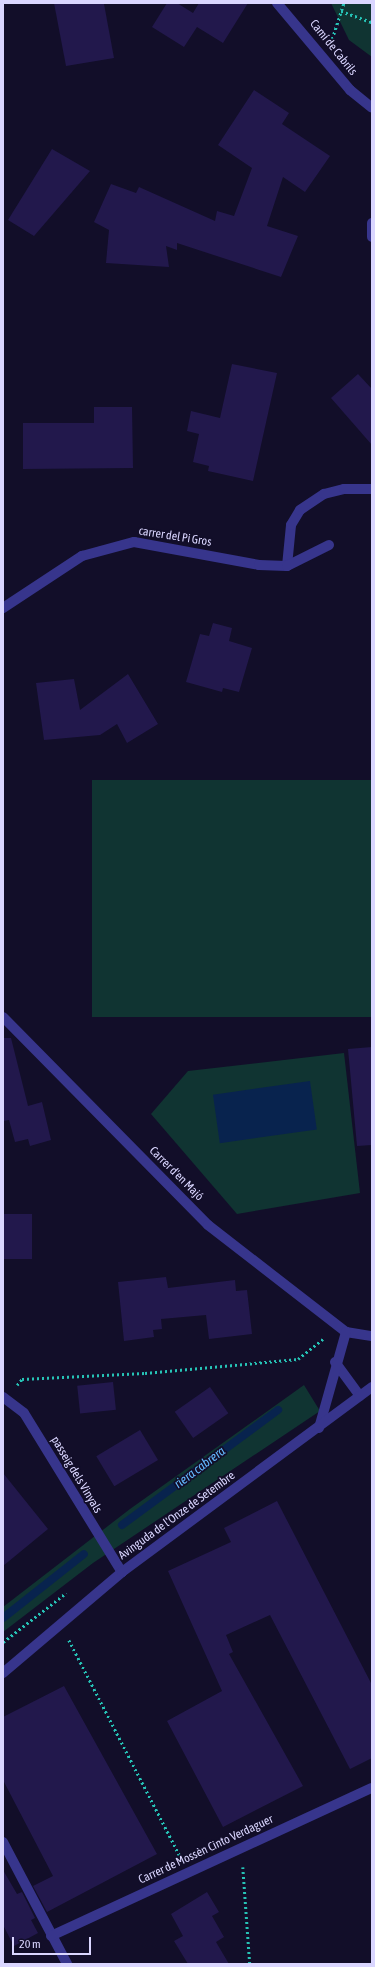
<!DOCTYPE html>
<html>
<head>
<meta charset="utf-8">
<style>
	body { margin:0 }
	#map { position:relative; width:375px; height:1967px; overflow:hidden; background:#120e29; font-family:"Asap Condensed",sans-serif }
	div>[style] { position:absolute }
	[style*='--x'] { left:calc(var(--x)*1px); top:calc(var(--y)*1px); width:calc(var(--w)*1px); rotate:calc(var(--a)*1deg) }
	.green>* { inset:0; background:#103432; transform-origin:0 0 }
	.water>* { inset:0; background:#08234e; transform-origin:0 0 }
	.stream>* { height:8px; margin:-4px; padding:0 4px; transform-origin:4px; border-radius:4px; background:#08234e }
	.building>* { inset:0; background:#22184c; transform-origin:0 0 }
	.path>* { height:2.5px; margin-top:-1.25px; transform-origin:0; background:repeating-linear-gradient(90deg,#26c3b6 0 2px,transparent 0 5px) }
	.service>* { height:10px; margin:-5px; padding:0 5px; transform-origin:5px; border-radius:5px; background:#37358c }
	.minor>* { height:10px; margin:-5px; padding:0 5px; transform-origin:5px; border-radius:5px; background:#37358c }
	.tertiary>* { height:10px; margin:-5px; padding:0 5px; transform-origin:5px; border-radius:5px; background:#37358c }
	span { translate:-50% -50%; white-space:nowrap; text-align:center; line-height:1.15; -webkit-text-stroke:3.5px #120e29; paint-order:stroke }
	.street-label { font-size:12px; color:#dad6ff }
	.water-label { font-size:13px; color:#64baff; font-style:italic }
	.frame { position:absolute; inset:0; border:4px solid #dad6ff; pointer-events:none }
	.scale { position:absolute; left:12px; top:1937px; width:79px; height:18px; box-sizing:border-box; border:2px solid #dad6ff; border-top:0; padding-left:5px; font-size:12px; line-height:14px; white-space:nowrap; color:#dad6ff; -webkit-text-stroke:3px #120e29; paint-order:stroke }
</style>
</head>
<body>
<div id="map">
	<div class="green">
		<i style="clip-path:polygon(331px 3px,372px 3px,372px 57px,349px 40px)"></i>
		<i style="left:372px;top:780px;width:237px;height:280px;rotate:90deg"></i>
		<i style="clip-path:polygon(344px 1053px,360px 1193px,237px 1214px,151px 1114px,188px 1071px)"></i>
		<i style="clip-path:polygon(304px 1385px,320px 1411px,93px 1563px,3px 1632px,3px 1607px,130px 1509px)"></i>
	</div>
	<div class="water">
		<i style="left:310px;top:1081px;width:49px;height:98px;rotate:82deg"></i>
	</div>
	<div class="stream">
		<i style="--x:122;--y:1525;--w:194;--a:-36.4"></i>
		<i style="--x:3;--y:1618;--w:103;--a:-38.3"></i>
	</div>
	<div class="building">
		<i style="clip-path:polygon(54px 3px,104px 4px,114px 58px,66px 66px)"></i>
		<i style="clip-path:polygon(167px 3px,177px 3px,193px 13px,199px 3px,248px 3px,223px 43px,197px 27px,184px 47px,152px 27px)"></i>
		<i style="clip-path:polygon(254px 90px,289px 113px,282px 124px,330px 156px,305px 192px,283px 177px,267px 226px,298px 236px,281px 277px,177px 243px,177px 250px,166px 246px,169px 267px,106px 263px,109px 230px,94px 222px,111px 184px,136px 193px,139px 187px,215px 221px,217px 211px,234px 216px,252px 168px,218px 145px)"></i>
		<i style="clip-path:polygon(52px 149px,90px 171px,34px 236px,8px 220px)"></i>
		<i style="clip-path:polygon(232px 364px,277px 373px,253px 481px,208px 471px,209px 466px,193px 462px,199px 434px,187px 431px,191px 411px,220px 418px)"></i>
		<i style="clip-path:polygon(358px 374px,372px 389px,372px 445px,331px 398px)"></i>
		<i style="clip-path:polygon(94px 407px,132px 407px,133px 468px,23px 469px,23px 423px,94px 423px)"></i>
		<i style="clip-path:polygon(213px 623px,232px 628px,229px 641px,252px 648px,239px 692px,223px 688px,222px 692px,186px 682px,200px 634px,209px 636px)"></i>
		<i style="clip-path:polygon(128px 674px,158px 724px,127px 743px,117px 724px,100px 735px,44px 740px,36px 683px,74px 679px,80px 710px)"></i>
		<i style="clip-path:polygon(3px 1038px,11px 1038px,28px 1106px,42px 1102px,51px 1140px,30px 1146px,28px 1139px,15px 1142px,9px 1120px,3px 1121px)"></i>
		<i style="clip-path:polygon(372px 1047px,372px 1145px,357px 1146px,348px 1049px)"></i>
		<i style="left:3px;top:1214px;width:29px;height:45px"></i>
		<i style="clip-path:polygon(166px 1277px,168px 1288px,235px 1280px,236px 1291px,247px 1290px,252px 1334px,209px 1339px,206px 1315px,161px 1319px,162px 1329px,153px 1330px,154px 1337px,124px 1341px,118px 1282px)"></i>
		<i style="left:113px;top:1382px;width:28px;height:36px;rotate:84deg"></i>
		<i style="left:210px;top:1387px;width:32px;height:43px;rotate:55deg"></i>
		<i style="left:140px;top:1430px;width:35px;height:51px;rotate:59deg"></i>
		<i style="clip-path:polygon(3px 1473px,48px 1529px,3px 1566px)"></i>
		<i style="clip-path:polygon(277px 1501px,372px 1685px,372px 1758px,350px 1769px,270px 1615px,226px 1635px,233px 1652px,229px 1654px,303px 1786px,223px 1827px,167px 1721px,222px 1691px,168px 1571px,231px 1542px,224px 1528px)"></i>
		<i style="clip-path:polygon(64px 1686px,157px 1854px,47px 1912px,33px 1886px,53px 1876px,3px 1780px,3px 1717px)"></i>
		<i style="clip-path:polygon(3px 1870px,17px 1894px,22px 1892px,35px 1918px,31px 1920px,38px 1933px,14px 1946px,3px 1925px)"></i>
		<i style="clip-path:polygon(207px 1892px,219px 1912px,212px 1916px,224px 1937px,216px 1942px,229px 1964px,188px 1964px,174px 1941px,183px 1936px,171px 1914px)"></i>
	</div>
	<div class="path">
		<i style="--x:341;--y:11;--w:33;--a:20"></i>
		<i style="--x:332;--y:39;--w:38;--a:-72"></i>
		<i style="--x:17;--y:1385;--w:8;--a:-50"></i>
		<i style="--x:22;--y:1379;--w:123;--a:-2.8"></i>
		<i style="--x:145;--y:1373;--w:154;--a:-5.2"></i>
		<i style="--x:298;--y:1359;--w:32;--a:-39"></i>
		<i style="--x:69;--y:1640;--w:243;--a:62.8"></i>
		<i style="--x:3;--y:1642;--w:80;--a:-37.9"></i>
		<i style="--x:243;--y:1867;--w:97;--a:85.9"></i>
	</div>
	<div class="service">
		<i style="--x:287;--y:566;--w:41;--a:-84.4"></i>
		<i style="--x:291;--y:525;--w:17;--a:-59"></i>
		<i style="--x:300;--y:510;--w:29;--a:-34"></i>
		<i style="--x:324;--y:494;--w:21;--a:-14"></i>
		<i style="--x:344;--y:489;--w:28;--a:0"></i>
	</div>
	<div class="minor">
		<i style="--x:277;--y:3;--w:114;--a:50"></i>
		<i style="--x:350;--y:90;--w:28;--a:39"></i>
		<i style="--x:372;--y:223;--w:14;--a:90"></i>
		<i style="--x:3;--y:608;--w:95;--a:-33.4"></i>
		<i style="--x:82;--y:556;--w:54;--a:-15.1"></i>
		<i style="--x:134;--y:542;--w:127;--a:10.4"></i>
		<i style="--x:259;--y:565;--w:28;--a:2"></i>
		<i style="--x:287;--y:566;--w:47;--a:-26.6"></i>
		<i style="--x:3;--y:1017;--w:292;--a:45.4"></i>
		<i style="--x:208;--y:1225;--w:175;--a:37.8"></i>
		<i style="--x:346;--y:1332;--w:26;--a:9"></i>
		<i style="--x:335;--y:1362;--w:42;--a:53.7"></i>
		<i style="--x:3;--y:1397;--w:26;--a:37"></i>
		<i style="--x:24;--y:1413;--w:187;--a:58.4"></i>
		<i style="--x:319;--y:1428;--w:100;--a:-74.3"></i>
		<i style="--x:3;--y:1842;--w:138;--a:62.3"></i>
		<i style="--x:51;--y:1936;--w:353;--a:-24.8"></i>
	</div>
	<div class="tertiary">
		<i style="--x:3;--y:1673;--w:156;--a:-40.3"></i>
		<i style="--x:122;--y:1572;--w:311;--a:-36.5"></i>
	</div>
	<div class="street-label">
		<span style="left:333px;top:48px;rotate:51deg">Camí de Cabrils</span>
		<span style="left:175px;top:537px;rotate:9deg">carrer del Pi Gros</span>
		<span style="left:176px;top:1174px;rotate:45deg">Carrer d'en Majó</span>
		<span style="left:76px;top:1475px;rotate:59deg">passeig dels Vinyals</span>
		<span style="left:177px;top:1516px;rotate:-36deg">Avinguda de l'Onze de Setembre</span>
		<span style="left:206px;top:1850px;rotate:-25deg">Carrer de Mossèn Cinto Verdaguer</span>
	</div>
	<div class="water-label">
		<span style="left:200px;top:1468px;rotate:-37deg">riera cabrera</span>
	</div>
	<div class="frame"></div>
	<div class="scale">20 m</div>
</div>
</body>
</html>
